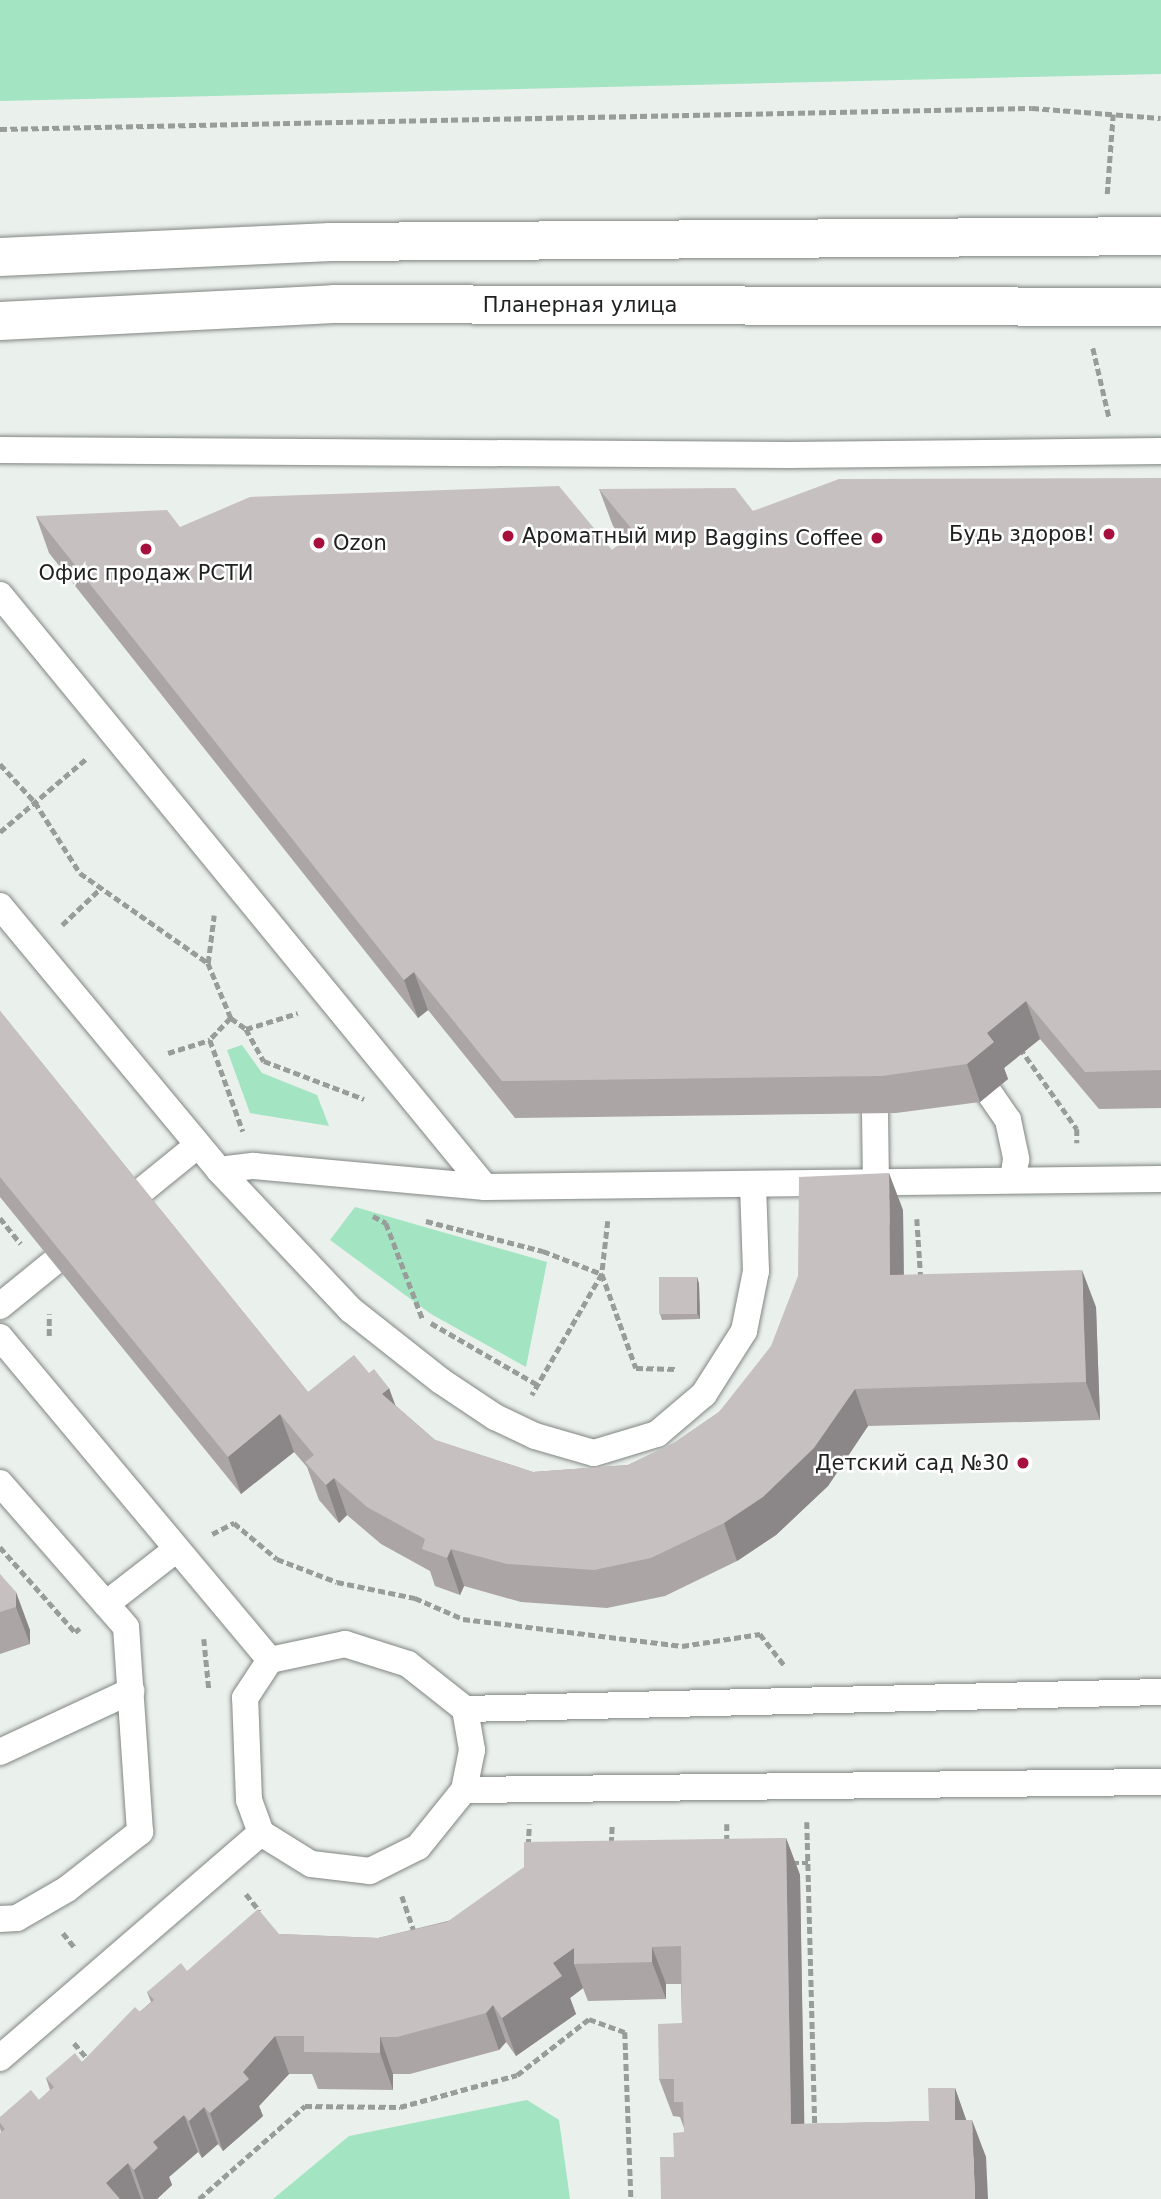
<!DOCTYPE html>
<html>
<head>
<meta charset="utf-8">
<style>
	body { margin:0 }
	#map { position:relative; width:1161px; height:2199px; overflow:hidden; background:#eaf0ec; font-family:"DejaVu Sans",sans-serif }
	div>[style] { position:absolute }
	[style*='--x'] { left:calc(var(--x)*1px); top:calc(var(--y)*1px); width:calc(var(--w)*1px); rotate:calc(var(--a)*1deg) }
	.green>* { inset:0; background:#a3e4c2 }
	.path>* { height:4.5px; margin-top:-2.25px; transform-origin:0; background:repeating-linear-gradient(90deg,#999d9a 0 7px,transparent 0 10.5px) }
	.roads { filter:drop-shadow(0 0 2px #818683) drop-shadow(0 0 2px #818683) }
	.lane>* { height:26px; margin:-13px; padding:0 13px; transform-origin:13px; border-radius:13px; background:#fff }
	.street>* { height:38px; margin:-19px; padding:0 19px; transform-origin:19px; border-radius:19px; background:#fff }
	.wall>* { inset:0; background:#aba5a6 }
	.shaded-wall>* { inset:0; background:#8b8687 }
	.building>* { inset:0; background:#c7c0c1; transform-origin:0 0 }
	.dots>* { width:19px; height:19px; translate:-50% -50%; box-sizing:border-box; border:4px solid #fff; border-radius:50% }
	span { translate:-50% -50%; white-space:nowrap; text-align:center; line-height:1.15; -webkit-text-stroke:5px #fff; paint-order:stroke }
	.street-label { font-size:21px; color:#202221 }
	.poi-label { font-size:21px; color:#202221 }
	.right { translate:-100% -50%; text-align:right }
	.left { translate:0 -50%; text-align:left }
</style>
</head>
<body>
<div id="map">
	<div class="green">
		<i style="clip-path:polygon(0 0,1161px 0,1161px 74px,0 101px)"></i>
		<i style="clip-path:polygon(242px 1045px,262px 1073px,317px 1095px,329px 1126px,250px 1113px,227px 1050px)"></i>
		<i style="clip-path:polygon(355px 1207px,547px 1262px,526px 1367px,431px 1314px,330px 1240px)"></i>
		<i style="clip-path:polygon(527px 2100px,559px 2120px,570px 2199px,273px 2199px,349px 2136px)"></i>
	</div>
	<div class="path">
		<i style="--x:0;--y:129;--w:1032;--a:-1.17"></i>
		<i style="--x:1032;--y:108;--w:129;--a:4.4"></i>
		<i style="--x:1107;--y:194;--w:80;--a:-85.7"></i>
		<i style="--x:1093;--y:348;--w:71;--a:76.9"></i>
		<i style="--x:0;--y:764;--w:52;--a:47.4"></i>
		<i style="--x:35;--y:802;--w:84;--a:57.6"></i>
		<i style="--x:80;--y:873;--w:156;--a:35.1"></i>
		<i style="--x:208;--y:963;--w:60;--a:67.3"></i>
		<i style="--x:231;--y:1018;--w:30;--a:134"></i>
		<i style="--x:210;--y:1040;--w:97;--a:70.1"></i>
		<i style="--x:0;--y:832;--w:114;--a:-40.4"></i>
		<i style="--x:62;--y:925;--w:52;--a:-43.5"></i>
		<i style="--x:208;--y:963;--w:48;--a:-82.9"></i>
		<i style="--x:231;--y:1018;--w:19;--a:36"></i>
		<i style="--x:246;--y:1029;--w:37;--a:61"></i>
		<i style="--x:264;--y:1061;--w:107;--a:20.8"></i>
		<i style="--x:246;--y:1029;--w:54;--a:-17.1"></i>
		<i style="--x:1020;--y:1048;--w:99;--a:54.9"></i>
		<i style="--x:1077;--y:1129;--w:14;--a:90"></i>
		<i style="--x:168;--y:1053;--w:44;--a:-17.2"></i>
		<i style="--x:373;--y:1216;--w:15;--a:28"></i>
		<i style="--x:386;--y:1223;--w:104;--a:69.1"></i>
		<i style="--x:0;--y:1218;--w:33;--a:51"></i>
		<i style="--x:917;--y:1219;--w:61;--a:86.2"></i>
		<i style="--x:426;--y:1221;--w:121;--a:14.4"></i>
		<i style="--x:543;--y:1251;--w:63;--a:21.3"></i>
		<i style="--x:602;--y:1274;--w:140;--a:120"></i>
		<i style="--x:608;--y:1221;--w:53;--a:96.5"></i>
		<i style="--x:602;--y:1274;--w:100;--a:70.1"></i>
		<i style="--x:636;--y:1368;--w:41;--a:1.4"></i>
		<i style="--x:431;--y:1323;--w:124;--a:30.1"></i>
		<i style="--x:49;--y:1336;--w:22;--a:-90"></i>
		<i style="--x:212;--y:1534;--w:25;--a:-27"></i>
		<i style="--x:234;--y:1523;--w:56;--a:39.9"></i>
		<i style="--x:277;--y:1559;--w:64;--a:21"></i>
		<i style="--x:337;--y:1582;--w:80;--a:11.6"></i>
		<i style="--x:415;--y:1598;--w:52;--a:23.6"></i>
		<i style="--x:463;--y:1619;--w:221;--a:7"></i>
		<i style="--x:682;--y:1646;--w:79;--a:-8.7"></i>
		<i style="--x:760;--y:1634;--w:41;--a:52"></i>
		<i style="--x:0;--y:1547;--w:113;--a:48.6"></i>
		<i style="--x:75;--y:1632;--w:6;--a:-39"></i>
		<i style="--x:204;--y:1639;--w:50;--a:84.3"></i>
		<i style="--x:807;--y:1822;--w:306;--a:88.5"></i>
		<i style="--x:727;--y:1824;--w:19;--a:90"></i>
		<i style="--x:611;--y:1844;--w:20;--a:-87"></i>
		<i style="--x:528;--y:1846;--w:22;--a:-87"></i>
		<i style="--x:792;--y:1863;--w:16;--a:0"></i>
		<i style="--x:246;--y:1894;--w:22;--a:51"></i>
		<i style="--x:402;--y:1896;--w:40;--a:71.1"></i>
		<i style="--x:63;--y:1933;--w:19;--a:51"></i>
		<i style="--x:74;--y:2043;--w:23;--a:49"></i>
		<i style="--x:199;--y:2199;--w:141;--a:-41.3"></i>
		<i style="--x:305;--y:2106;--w:95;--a:0.6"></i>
		<i style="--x:400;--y:2107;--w:121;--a:-15.3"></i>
		<i style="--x:517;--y:2075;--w:91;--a:-37.9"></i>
		<i style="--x:589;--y:2019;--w:38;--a:20"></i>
		<i style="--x:625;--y:2032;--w:167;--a:87.9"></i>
	</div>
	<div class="roads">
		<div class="lane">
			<i style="--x:0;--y:450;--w:789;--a:0.36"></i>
			<i style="--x:789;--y:455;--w:372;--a:-0.6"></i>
			<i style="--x:0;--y:595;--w:765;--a:50.67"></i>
			<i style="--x:0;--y:906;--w:343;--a:50.3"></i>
			<i style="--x:219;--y:1170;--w:192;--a:46.7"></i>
			<i style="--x:351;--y:1310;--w:115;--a:38.3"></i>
			<i style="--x:441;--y:1381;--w:65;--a:33.7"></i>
			<i style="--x:495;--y:1417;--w:44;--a:25.4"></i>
			<i style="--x:535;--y:1436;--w:61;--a:16.1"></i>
			<i style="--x:594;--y:1453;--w:66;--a:-16.8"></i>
			<i style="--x:657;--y:1434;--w:62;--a:-40.4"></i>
			<i style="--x:704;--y:1394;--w:75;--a:-57.6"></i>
			<i style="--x:744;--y:1331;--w:61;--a:-78.7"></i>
			<i style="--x:756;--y:1271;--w:86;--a:-92"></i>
			<i style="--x:970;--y:1065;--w:67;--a:55.4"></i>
			<i style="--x:1008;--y:1120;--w:40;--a:78"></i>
			<i style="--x:1016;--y:1159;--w:21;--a:98"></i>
			<i style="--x:875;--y:1113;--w:69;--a:89.2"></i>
			<i style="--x:219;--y:1170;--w:35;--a:-7"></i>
			<i style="--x:254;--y:1166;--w:232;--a:5.2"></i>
			<i style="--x:485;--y:1187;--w:676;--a:-0.68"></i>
			<i style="--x:134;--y:1197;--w:82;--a:-39.1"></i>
			<i style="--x:0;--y:1306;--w:68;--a:-39.1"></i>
			<i style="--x:0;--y:1337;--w:421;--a:50.1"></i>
			<i style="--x:0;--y:1483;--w:161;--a:48.8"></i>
			<i style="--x:345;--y:1644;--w:66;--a:17.6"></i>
			<i style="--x:408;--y:1664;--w:73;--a:38.3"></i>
			<i style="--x:465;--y:1709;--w:42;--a:80.3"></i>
			<i style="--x:472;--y:1750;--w:41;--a:101.3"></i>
			<i style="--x:464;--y:1790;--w:73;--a:128.9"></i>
			<i style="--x:418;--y:1847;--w:54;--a:153.4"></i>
			<i style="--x:370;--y:1871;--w:59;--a:-173.2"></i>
			<i style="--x:311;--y:1864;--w:59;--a:-148.2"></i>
			<i style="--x:261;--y:1833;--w:35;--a:-110"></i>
			<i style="--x:249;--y:1800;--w:102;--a:-92.2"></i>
			<i style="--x:245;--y:1698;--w:45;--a:-56.7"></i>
			<i style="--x:270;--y:1660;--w:77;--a:-12"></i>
			<i style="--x:465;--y:1709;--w:696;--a:-1.4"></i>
			<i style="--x:0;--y:1752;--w:145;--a:-25"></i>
			<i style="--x:464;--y:1790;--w:697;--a:-0.66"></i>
			<i style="--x:0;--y:1919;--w:17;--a:-3"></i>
			<i style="--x:17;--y:1918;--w:58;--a:-30.1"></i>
			<i style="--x:67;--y:1889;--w:93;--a:-38"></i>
			<i style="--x:140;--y:1832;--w:205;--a:-93.9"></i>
			<i style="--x:126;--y:1627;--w:30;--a:-131"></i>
			<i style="--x:106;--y:1604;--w:86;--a:-37.9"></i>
			<i style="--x:0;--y:2058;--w:345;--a:-40.8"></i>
		</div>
		<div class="street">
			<i style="--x:0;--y:257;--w:331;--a:-2.6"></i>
			<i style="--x:331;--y:242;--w:830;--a:-0.41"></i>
			<i style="--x:0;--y:321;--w:334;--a:-2.9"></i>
			<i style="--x:334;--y:304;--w:827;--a:0.21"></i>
		</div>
	</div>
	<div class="wall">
		<i style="clip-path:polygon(1161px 478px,1161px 1108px,1099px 1109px,1040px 1039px,1004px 1068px,1008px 1079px,980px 1102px,896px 1113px,515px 1118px,428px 1010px,418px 1018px,49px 553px,36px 516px,180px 527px,612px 550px,624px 541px,613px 526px,599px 489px,753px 511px)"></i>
		<i style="clip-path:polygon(0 1011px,308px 1392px,369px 1373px,395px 1405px,435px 1440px,533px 1472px,628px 1465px,674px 1443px,719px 1412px,903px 1210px,904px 1275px,1096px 1307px,1100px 1420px,868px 1426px,828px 1486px,776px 1535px,737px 1561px,665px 1596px,607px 1608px,521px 1602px,464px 1586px,460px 1595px,435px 1586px,430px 1571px,381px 1544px,347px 1515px,339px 1523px,319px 1500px,307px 1467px,294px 1452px,241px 1494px,0 1197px)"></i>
		<i style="clip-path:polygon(697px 1277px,699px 1284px,700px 1319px,662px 1320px,660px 1314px)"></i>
		<i style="clip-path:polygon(0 1574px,30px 1630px,30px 1644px,0 1654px)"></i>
		<i style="clip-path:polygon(786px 1838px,800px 1875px,804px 2124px,929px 2121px,955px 2088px,966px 2120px,986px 2157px,674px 2157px,684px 2132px,684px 2128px,680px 2117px,673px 2116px,659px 2079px,682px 2023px,681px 1984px,666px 1984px,666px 1999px,588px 2001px,583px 1988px,570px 1998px,576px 2014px,516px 2056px,506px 2042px,499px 2050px,410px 2074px,393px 2074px,393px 2090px,318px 2089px,312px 2074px,289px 2074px,259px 2106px,263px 2116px,223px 2151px,218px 2144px,202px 2158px,198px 2152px,169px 2177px,172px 2185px,157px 2199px,0 2199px,1px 2132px,0 2128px,0 2117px,39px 2100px,50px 2090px,46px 2078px,82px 2062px,151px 2002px,147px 1992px,187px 1971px,279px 1934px,378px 1938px)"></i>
	</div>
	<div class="shaded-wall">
		<i style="clip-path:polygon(414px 972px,428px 1010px,418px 1018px,404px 980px)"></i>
		<i style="clip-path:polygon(1026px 1001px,1040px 1039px,1004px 1068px,1008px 1079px,980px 1102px,967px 1064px,987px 1033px)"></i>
		<i style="clip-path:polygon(889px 1173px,903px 1210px,904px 1312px,890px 1275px)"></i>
		<i style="clip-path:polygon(1082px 1270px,1096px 1307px,1100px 1420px,1086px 1382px)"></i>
		<i style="clip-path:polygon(697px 1277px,699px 1284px,700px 1319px,697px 1313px)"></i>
		<i style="clip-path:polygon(389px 1388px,403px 1426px,382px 1394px)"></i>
		<i style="clip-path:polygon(855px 1389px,868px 1426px,828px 1486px,776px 1535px,737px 1561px,724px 1523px)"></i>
		<i style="clip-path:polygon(280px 1414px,294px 1452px,241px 1494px,228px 1457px)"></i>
		<i style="clip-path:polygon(334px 1478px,347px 1515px,339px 1523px,326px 1485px)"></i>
		<i style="clip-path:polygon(451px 1549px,464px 1586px,460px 1595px,447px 1558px)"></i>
		<i style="clip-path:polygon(16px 1592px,30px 1630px,30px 1644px,16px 1607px)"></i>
		<i style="clip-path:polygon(786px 1838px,800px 1875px,805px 2162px,791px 2124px)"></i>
		<i style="clip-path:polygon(652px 1947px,666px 1984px,666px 1999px,652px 1962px)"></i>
		<i style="clip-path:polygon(574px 1948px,574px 1964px,583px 1988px,570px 1998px,576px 2014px,516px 2056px,502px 2018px,553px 1963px)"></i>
		<i style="clip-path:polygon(493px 2005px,506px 2042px,499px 2050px,486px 2013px)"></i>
		<i style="clip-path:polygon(275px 2036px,289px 2074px,259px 2106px,263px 2116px,223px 2151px,210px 2113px,243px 2072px)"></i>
		<i style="clip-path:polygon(380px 2037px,393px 2074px,393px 2090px,380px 2053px)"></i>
		<i style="clip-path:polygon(955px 2088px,968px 2125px,955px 2120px)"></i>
		<i style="clip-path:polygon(204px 2107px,218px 2144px,202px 2158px,189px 2121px)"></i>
		<i style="clip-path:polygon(184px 2115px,198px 2152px,169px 2177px,172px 2185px,157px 2199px,144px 2199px,134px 2170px,153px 2142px)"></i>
		<i style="clip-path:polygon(972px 2120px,986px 2157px,988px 2199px,975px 2199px)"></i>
		<i style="clip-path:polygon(128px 2163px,141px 2199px,112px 2199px,106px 2183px)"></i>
	</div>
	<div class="building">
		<i style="clip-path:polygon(1161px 478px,1161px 1070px,1085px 1072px,1026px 1001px,987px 1033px,994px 1042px,967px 1064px,882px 1076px,502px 1081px,414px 972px,404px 980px,36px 516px,167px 510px,180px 527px,250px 497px,559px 486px,612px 550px,635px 533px,599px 489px,735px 488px,753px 511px,839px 479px)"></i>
		<i style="clip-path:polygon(0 1011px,308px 1392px,354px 1355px,369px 1373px,374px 1369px,389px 1388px,382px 1394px,435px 1440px,533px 1472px,628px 1465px,674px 1443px,719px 1412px,771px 1346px,798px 1276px,799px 1177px,889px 1173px,890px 1275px,1082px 1270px,1086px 1382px,855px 1389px,814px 1448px,763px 1497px,724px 1523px,651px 1558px,594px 1570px,507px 1564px,451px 1549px,447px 1558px,422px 1549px,425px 1539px,367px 1507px,334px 1478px,326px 1485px,305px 1462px,314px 1455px,280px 1414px,228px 1457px,0 1177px)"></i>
		<i style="left:659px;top:1277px;width:38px;height:37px"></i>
		<i style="clip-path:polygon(0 1574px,16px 1592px,16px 1607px,0 1612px)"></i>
		<i style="clip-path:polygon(786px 1838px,791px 2124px,929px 2121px,928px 2088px,955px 2088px,955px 2120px,972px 2120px,975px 2199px,661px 2199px,660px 2157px,674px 2157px,673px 2133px,684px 2132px,683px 2102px,674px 2102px,674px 2079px,659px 2079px,658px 2024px,682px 2023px,681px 1946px,652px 1947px,652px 1962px,574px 1964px,574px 1948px,553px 1963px,562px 1976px,502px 2018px,493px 2005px,486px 2013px,397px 2037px,380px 2037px,380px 2053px,304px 2052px,304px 2036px,275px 2036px,243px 2072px,249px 2079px,210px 2113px,204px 2107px,189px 2121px,184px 2115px,153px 2142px,158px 2148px,134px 2170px,128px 2163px,106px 2183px,120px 2199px,0 2199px,0 2133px,5px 2129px,0 2123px,0 2117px,31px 2090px,39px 2100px,54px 2087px,46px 2078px,75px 2053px,82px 2062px,135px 2007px,140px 2012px,154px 2000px,147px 1992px,181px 1963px,187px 1971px,258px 1909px,279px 1934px,378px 1938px,447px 1922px,524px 1867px,524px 1842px)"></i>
	</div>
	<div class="dots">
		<i style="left:1109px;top:534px;background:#a7103c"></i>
		<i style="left:508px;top:536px;background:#a7103c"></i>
		<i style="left:877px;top:538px;background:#a7103c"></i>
		<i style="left:319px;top:543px;background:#a7103c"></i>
		<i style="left:146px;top:549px;background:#a7103c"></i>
		<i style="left:1023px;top:1463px;background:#a7103c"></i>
	</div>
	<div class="street-label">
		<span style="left:580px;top:305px">Планерная улица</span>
	</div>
	<div class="poi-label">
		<span class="right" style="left:1095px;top:534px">Будь здоров!</span>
		<span class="left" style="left:522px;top:536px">Ароматный мир</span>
		<span class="right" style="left:863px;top:538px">Baggins Coffee</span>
		<span class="left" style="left:333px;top:543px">Ozon</span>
		<span style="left:146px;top:573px">Офис продаж РСТИ</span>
		<span class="right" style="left:1009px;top:1463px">Детский сад №30</span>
	</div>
</div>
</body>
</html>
